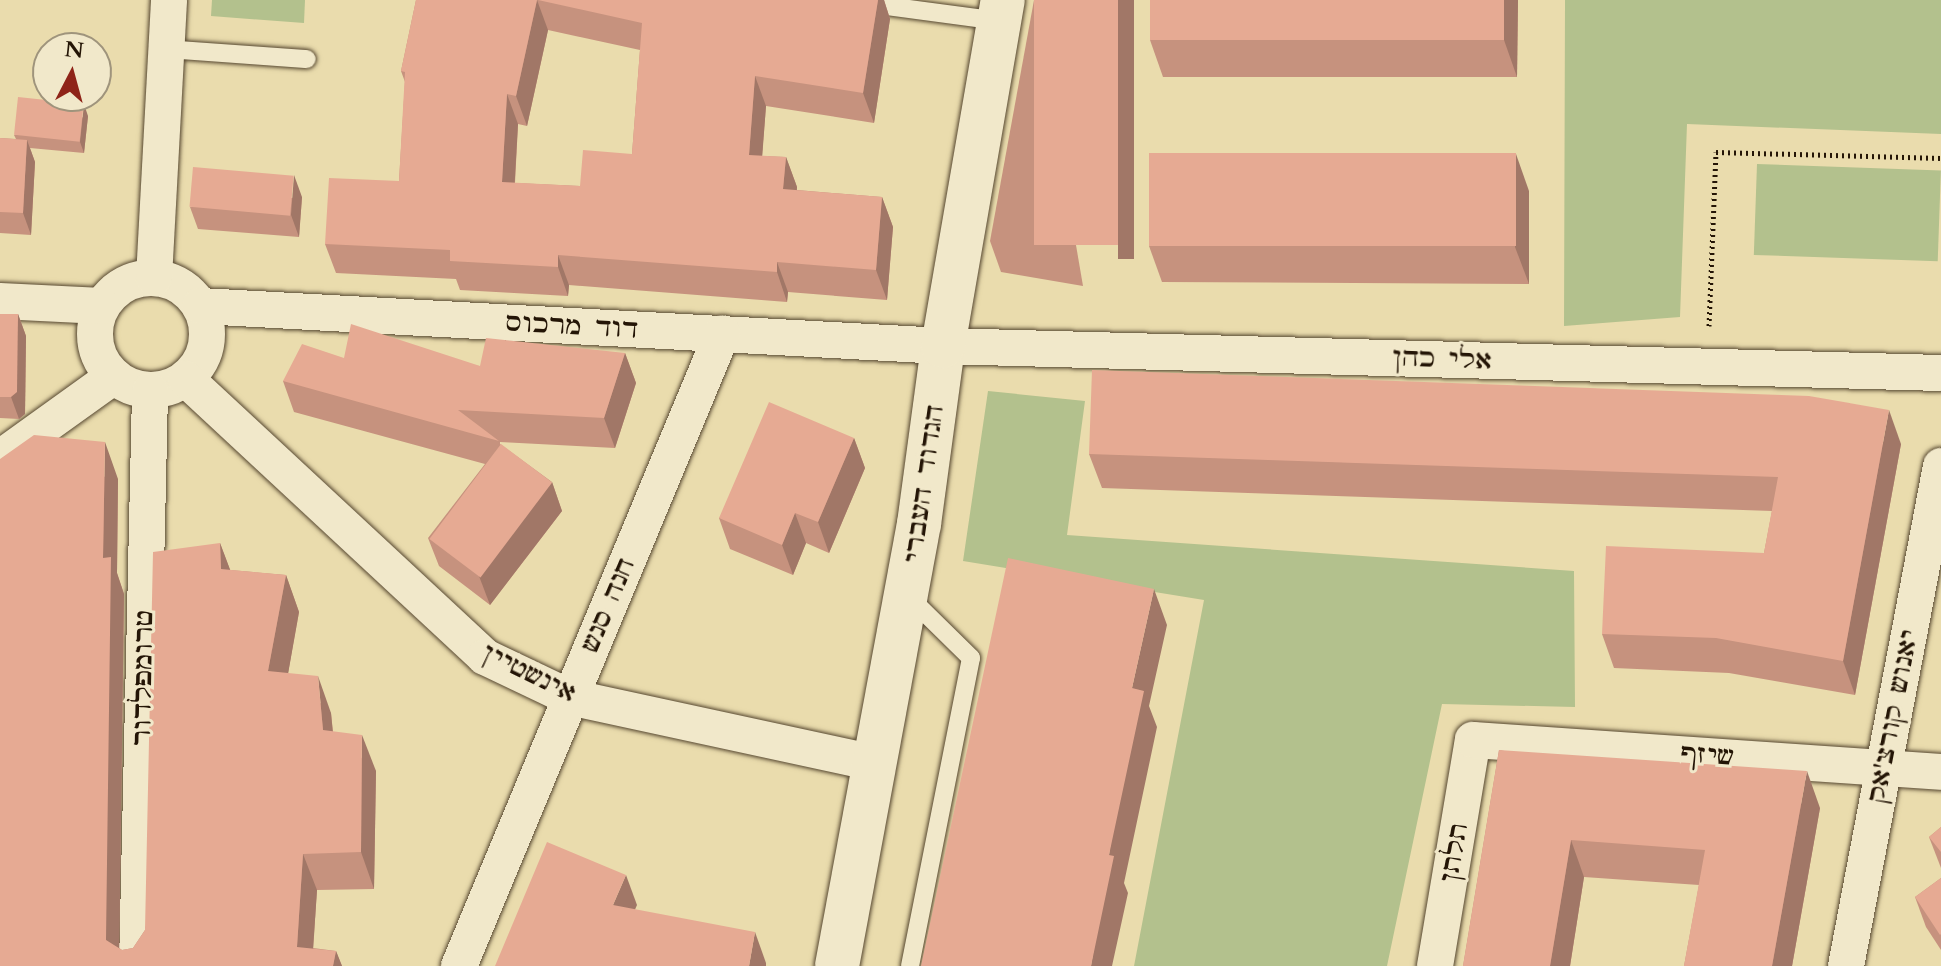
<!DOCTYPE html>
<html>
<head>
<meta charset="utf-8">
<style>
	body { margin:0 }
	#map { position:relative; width:1941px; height:966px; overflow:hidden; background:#eadcad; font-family:Cardo,"Frank Ruhl Libre",serif }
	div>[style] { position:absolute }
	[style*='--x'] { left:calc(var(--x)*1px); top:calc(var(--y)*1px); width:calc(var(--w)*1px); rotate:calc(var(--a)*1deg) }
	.green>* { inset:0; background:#b3c18d; transform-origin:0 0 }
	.path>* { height:5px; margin-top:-2.5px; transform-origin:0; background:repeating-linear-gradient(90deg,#241506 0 2px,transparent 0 6px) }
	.roads { filter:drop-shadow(0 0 2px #564730) drop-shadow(0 0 2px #564730) }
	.service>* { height:18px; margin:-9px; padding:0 9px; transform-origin:9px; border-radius:9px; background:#f1e8ca }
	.minor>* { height:36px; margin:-18px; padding:0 18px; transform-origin:18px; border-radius:18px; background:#f1e8ca }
	.minor>.ring { margin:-18px; padding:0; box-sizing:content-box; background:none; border:36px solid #f1e8ca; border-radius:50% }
	.tertiary>* { height:44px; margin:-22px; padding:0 22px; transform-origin:22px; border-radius:22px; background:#f1e8ca }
	.wall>* { inset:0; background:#c6927e }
	.shaded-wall>* { inset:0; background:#a17767; transform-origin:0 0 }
	.building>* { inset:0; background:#e6aa93; transform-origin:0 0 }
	span { translate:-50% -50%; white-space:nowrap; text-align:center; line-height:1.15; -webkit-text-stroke:6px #f1e8ca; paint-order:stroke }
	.street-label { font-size:26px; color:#241506 }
	.north { position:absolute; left:32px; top:32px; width:80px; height:80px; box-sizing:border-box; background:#f1e8ca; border:2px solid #9f947c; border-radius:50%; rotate:6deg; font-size:22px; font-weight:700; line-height:32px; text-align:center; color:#241506 }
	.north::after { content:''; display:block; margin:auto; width:28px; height:36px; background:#8f2418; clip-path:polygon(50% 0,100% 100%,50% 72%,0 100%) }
</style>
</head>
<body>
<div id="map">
	<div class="green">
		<i style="clip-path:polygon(212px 0,305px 0,304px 23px,211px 16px)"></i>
		<i style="clip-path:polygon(1565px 0,1941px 0,1941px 134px,1687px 124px,1680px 317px,1564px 326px)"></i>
		<i style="left:1757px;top:164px;width:184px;height:91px;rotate:2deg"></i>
		<i style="clip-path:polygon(988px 391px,1085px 401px,1067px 535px,1574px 571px,1575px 707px,1442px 704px,1387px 966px,1134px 966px,1204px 600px,963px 561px)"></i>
	</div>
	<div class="path">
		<i style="--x:1709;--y:326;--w:174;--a:-87.7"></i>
		<i style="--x:1716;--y:152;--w:225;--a:1.5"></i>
	</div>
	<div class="roads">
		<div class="service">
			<i style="--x:842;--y:0;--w:159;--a:7.6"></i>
			<i style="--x:166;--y:49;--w:141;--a:4.1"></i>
			<i style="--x:909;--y:597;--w:87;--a:44.5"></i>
			<i style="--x:971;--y:658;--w:314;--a:101.2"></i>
		</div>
		<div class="minor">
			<i class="ring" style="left:95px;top:278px;width:76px;height:76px"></i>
			<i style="--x:154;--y:278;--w:278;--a:-86.9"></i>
			<i style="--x:0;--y:301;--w:102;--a:2.8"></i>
			<i style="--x:200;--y:306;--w:744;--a:3.08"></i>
			<i style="--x:943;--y:346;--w:998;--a:1.55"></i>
			<i style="--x:186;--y:379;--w:408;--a:42.9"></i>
			<i style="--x:485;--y:657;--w:93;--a:25.5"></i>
			<i style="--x:569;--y:697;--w:313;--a:12.2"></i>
			<i style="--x:0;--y:458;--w:140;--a:-35.7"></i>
			<i style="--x:137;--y:966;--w:575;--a:-88.7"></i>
			<i style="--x:459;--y:966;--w:685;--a:-67.41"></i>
			<i style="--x:1435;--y:966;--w:229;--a:-80.5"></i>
			<i style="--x:1473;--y:740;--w:469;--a:3.9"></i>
			<i style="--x:1846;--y:966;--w:509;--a:-79.24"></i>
		</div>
		<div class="tertiary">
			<i style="--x:837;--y:966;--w:450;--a:-79.5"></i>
			<i style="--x:919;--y:524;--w:180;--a:-82.3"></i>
			<i style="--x:943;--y:346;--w:351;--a:-80.2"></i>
		</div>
	</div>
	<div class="wall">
		<i style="clip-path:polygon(evenodd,416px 0,884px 0,890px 19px,874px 123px,766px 106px,762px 156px,786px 157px,797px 187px,797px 190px,882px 197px,893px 227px,887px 300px,788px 292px,787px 302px,569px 285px,568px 296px,460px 290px,456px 279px,336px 273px,325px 244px,399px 181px,405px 82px,401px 71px,416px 0,548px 30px,640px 50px,632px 154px,580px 186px,515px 183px,518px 124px,527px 126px,548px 30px)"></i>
		<i style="clip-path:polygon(1034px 0,1083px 286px,1001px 272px,990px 241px)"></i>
		<i style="clip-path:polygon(1518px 0,1517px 77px,1163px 77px,1150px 40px)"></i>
		<i style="clip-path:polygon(88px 116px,84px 153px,30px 148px,35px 162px,31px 235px,0 233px,0 138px,16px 139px,14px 135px)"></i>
		<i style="clip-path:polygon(1529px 191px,1529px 284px,1162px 282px,1149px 246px)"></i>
		<i style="clip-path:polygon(302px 197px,299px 237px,198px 229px,190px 207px)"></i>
		<i style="clip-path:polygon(0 314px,18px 314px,26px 336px,25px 414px,19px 419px,0 418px)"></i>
		<i style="clip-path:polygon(625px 353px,636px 383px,615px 448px,500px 442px,500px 444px,552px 482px,562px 511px,490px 605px,439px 566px,428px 538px,485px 464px,294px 412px,283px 381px,344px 358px,480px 366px)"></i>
		<i style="clip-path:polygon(854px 438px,865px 468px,829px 553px,806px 543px,793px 575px,730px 549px,719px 518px)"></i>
		<i style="clip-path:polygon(1901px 444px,1855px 695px,1729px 673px,1614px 668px,1602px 634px,1764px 553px,1772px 511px,1102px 488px,1089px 454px)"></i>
		<i style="clip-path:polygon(0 459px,118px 479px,117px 573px,124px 594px,119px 948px,122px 950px,133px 948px,145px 930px,220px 543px,230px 570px,286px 575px,299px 612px,288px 673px,331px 713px,333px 732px,376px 771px,374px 889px,317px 890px,313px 948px,336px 951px,342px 966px,0 966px)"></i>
		<i style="clip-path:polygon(1499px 750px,1820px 808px,1792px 966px,1684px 966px,1699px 885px,1584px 877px,1570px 966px,1463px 966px)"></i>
		<i style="clip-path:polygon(1941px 827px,1941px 868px,1929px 837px)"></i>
		<i style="clip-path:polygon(1941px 878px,1941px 950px,1926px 927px,1915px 897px)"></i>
	</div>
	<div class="shaded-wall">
		<i style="clip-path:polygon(537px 0,548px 30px,527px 126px,516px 96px)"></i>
		<i style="clip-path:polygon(878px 0,884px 0,890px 19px,874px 123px,863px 93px)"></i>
		<i style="left:1118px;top:0;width:16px;height:259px"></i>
		<i style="clip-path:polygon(1504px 0,1518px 0,1517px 77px,1504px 40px)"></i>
		<i style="clip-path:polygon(755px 76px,766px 106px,760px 185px,749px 155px)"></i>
		<i style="clip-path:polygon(507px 94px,518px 124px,513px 212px,502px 182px)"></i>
		<i style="clip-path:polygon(84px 104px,88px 116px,84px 153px,80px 142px)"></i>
		<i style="clip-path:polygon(27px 140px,35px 162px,31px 235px,23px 213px)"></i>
		<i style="clip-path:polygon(1516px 154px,1529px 191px,1529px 284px,1515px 247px)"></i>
		<i style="clip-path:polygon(786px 157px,797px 187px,794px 219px,783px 189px)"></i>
		<i style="clip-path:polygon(294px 175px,302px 197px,299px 237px,291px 215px)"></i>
		<i style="clip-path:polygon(882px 197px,893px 227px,887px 300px,876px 270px)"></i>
		<i style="clip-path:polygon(558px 255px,569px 285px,568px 296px,558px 267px)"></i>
		<i style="clip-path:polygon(777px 262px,788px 292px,787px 302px,777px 272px)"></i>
		<i style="clip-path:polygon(18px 314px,26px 336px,25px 414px,19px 419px,11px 397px)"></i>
		<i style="clip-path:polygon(625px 353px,636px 383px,615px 448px,604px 418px)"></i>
		<i style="clip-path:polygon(1889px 410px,1901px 444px,1855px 695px,1843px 661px)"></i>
		<i style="clip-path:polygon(854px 438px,865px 468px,829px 553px,818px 522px)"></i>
		<i style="clip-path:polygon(105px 442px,118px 479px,117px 573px,124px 594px,119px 966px,106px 940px,103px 558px)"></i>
		<i style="clip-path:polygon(552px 482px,562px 511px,490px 605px,479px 576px)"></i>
		<i style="clip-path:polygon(795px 513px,806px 543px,793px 575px,782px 545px)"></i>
		<i style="clip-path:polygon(220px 543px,234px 580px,221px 569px)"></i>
		<i style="clip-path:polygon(286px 575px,299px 612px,282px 708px,268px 671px)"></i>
		<i style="clip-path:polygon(1154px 589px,1167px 625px,1149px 706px,1157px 727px,1124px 883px,1128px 893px,1112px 966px,1091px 966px,1109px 855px,1132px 688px)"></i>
		<i style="clip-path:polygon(318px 676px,331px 713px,336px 767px,323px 730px)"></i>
		<i style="clip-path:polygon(362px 735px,376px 771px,374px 889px,361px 852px)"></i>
		<i style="clip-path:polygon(1807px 771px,1820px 808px,1792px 966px,1772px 966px)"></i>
		<i style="clip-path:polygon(1571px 840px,1584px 877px,1570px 966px,1550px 966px)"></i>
		<i style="clip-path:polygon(303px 854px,317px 890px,312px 966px,297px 947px)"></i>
		<i style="clip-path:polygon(626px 875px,637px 905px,624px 935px,613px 905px)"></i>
		<i style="clip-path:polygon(755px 932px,766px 963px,766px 966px,749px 966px)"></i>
		<i style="clip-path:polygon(336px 951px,342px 966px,333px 966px)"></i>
	</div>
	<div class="building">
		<i style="clip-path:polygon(416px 0,537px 0,516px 96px,507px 94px,502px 182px,580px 186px,583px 150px,632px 154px,642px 23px,538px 0,878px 0,863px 93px,755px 76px,749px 155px,786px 157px,783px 189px,882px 197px,876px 270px,777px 262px,777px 272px,558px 255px,558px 267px,450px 261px,450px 250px,325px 244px,329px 178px,399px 181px,405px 72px,401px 71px)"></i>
		<i style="left:1034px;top:0;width:84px;height:245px"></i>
		<i style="left:1150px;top:0;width:354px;height:40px"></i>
		<i style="left:18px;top:97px;width:66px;height:38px;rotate:6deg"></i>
		<i style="clip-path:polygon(0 138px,27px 140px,23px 213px,0 212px)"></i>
		<i style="left:1149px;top:153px;width:367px;height:93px"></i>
		<i style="left:193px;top:167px;width:101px;height:40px;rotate:5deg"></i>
		<i style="clip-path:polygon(0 314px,18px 314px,17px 392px,11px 397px,0 397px)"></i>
		<i style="clip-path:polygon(351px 324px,480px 366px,486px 338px,625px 353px,604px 418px,458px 410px,499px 441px,283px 381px,302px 344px,344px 358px)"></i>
		<i style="clip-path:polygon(1092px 370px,1809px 396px,1889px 410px,1843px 661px,1716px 638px,1602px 634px,1606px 546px,1764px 553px,1778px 477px,1089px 454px)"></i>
		<i style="clip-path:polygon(769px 402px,854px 438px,818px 522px,795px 513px,782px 545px,719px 518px)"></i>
		<i style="clip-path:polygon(34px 435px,105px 442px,103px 558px,111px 557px,106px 940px,122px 950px,133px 948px,145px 930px,153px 552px,220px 543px,221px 569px,286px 575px,268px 671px,318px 676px,323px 730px,362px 735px,361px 852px,303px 854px,297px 947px,336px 951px,333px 966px,0 966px,0 459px)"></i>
		<i style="left:501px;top:444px;width:64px;height:119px;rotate:37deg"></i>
		<i style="clip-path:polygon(1008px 558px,1154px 589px,1132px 688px,1144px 691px,1109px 855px,1114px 856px,1091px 966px,921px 966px)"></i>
		<i style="clip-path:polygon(1499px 750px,1807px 771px,1772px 966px,1684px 966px,1705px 850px,1571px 840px,1550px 966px,1463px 966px)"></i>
		<i style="clip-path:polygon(1941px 827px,1941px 852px,1929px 837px)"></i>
		<i style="clip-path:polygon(547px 842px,626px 875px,613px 905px,755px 932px,749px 966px,495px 966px)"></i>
		<i style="clip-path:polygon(1941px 878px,1941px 934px,1940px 935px,1915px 897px)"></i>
	</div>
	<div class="street-label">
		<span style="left:572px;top:326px;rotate:3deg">דוד מרכוס</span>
		<span style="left:1442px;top:359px;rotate:2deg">אלי כהן</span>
		<span style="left:924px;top:484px;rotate:-82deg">הגדוד העברי</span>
		<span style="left:608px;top:605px;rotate:-67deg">חנה סנש</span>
		<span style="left:529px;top:673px;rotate:26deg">אינשטיין</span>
		<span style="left:143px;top:678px;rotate:-89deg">טרומפלדור</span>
		<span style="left:1893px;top:716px;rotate:-79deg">יאנוש קורצ'אק</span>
		<span style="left:1707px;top:755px;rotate:4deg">שיזף</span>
		<span style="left:1454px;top:853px;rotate:-80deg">תלתן</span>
	</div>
	<div class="north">N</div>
</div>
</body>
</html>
